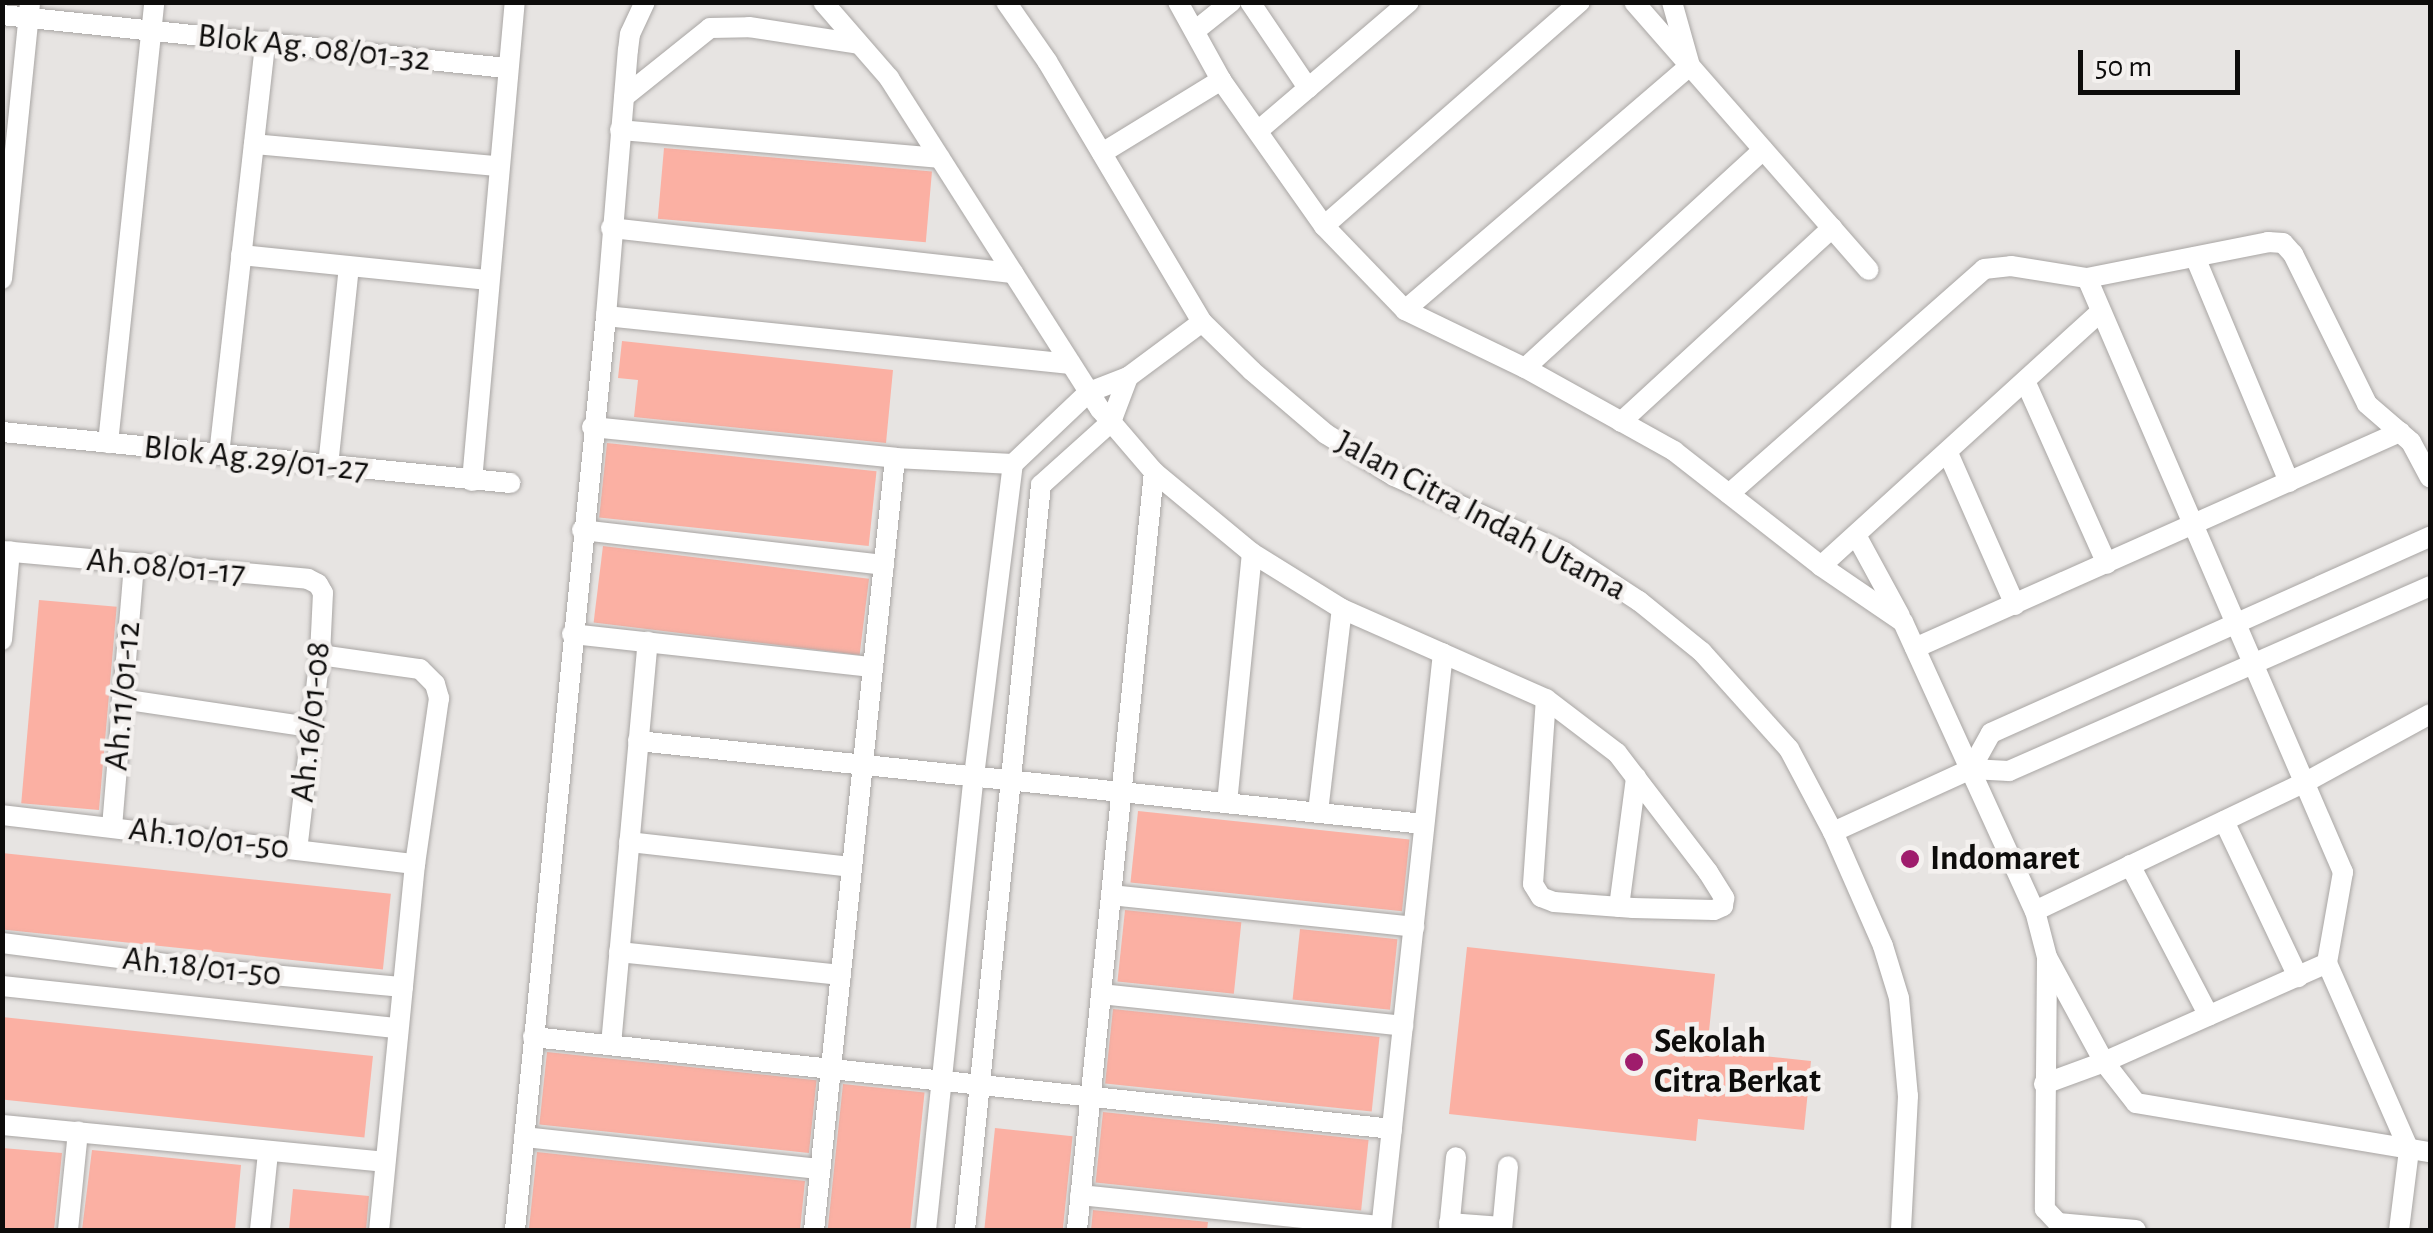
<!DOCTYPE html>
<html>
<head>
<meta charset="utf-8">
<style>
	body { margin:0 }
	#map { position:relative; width:2433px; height:1233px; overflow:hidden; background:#e7e4e2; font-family:"Alegreya Sans",sans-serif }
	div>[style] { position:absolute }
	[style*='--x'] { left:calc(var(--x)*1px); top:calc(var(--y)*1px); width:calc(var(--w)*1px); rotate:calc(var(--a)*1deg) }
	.building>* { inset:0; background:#fbb0a3; transform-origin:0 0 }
	.roads { filter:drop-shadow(0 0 2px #a9a6a4) drop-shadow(0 0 2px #a9a6a4) }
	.minor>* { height:20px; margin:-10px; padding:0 10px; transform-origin:10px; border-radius:10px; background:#fff }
	.dots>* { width:28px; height:28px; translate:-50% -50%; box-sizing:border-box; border:5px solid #f4f1ef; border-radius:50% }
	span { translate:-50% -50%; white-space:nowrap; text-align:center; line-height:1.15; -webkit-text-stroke:9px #f4f1ef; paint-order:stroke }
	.street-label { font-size:35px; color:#0d0c0b }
	.poi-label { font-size:35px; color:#0d0c0b; font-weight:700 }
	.left { translate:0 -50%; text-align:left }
	.frame { position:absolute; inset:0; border:5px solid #0d0c0b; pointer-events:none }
	.scale { position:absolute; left:2078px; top:50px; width:162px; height:45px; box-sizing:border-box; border:5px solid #0d0c0b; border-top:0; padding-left:12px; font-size:30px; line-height:35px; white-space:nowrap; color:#0d0c0b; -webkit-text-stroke:8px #f4f1ef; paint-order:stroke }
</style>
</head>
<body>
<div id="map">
	<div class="building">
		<i style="left:664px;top:148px;width:269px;height:71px;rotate:5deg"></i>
		<i style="clip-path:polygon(622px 341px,893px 370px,886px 443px,634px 417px,638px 380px,618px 378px)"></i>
		<i style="left:607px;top:443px;width:271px;height:75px;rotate:6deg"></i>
		<i style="left:603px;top:546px;width:268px;height:77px;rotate:7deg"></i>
		<i style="left:39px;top:600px;width:78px;height:204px;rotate:5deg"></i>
		<i style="left:1138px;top:811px;width:273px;height:72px;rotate:6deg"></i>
		<i style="left:2px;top:853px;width:391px;height:76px;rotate:6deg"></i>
		<i style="left:1125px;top:910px;width:117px;height:72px;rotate:6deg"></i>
		<i style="left:1300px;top:929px;width:98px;height:71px;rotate:6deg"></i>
		<i style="clip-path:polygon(1467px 947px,1715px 974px,1707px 1050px,1811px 1061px,1804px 1130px,1698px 1119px,1696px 1141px,1449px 1114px)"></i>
		<i style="left:1113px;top:1009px;width:268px;height:75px;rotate:6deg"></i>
		<i style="left:2px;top:1017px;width:373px;height:82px;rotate:6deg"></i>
		<i style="left:547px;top:1052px;width:271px;height:73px;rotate:6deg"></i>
		<i style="left:843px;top:1084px;width:82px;height:147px;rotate:6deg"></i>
		<i style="left:1103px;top:1112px;width:267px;height:71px;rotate:6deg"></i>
		<i style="left:995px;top:1128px;width:78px;height:103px;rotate:6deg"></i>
		<i style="clip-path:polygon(2px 1148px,62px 1153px,54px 1230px,2px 1230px)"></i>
		<i style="clip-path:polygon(92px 1150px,241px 1165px,235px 1230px,82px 1230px)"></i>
		<i style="clip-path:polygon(537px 1152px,805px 1181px,800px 1230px,529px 1228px)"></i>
		<i style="clip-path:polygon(293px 1189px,369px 1196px,366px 1230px,289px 1230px)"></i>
		<i style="clip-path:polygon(1093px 1210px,1208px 1222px,1207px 1230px,1091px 1230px)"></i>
	</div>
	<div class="roads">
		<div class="minor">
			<i style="--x:823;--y:2;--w:101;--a:49"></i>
			<i style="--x:889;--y:78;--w:393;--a:57.5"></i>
			<i style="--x:1100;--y:409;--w:83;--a:49.4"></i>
			<i style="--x:1154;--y:472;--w:127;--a:39.6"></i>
			<i style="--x:1252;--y:553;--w:106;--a:31.9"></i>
			<i style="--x:1342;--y:609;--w:223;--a:23.8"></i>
			<i style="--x:1546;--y:699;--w:89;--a:37.3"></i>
			<i style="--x:1617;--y:753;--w:150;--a:52.6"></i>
			<i style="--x:1708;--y:872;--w:31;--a:58"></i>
			<i style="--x:1724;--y:898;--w:8;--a:97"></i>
			<i style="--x:1723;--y:906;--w:10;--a:156"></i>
			<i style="--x:1714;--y:910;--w:81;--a:-178.6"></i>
			<i style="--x:1633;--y:908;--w:79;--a:-175.7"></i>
			<i style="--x:1554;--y:902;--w:14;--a:-159"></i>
			<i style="--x:1541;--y:897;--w:15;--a:-122"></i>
			<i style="--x:1533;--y:884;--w:185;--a:-86"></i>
			<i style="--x:1006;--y:2;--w:72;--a:55.2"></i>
			<i style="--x:1047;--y:61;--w:304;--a:59.3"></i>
			<i style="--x:1202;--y:322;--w:70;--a:44.4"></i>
			<i style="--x:1252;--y:371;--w:97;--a:40.4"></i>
			<i style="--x:1326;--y:434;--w:80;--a:31.7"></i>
			<i style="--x:1394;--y:476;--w:186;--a:24.1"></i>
			<i style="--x:1564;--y:552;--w:90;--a:33.2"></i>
			<i style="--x:1639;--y:601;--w:81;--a:39"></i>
			<i style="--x:1702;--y:652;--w:130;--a:48.1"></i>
			<i style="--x:1789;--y:749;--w:94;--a:62.1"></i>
			<i style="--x:1833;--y:832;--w:124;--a:66.3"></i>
			<i style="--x:1883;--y:946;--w:54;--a:72.9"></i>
			<i style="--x:1899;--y:998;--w:98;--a:84.8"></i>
			<i style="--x:1908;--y:1096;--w:134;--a:93"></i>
			<i style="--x:1178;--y:2;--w:89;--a:61.1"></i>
			<i style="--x:1221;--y:80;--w:179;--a:54.8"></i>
			<i style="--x:1324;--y:226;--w:117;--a:46"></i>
			<i style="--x:1405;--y:310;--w:133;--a:25.8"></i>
			<i style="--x:1525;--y:368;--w:171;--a:29.1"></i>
			<i style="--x:1674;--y:451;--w:187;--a:38"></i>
			<i style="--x:1821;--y:566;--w:99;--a:34.3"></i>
			<i style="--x:1903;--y:622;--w:318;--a:65.5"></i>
			<i style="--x:2035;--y:911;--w:48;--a:75.4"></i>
			<i style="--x:2047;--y:957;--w:119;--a:61.5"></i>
			<i style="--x:2104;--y:1062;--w:52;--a:52"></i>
			<i style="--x:2136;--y:1103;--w:298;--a:9.5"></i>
			<i style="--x:1250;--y:2;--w:104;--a:56"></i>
			<i style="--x:1634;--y:2;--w:356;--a:48.8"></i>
			<i style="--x:2;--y:15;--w:507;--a:6"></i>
			<i style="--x:1196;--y:30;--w:45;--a:-38.7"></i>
			<i style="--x:624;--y:97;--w:110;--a:-38.7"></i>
			<i style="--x:710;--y:28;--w:39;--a:-1"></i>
			<i style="--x:749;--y:27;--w:111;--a:8.8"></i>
			<i style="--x:620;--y:130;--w:321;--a:5"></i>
			<i style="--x:1259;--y:130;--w:197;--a:-40.5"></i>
			<i style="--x:254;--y:144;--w:245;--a:5.2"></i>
			<i style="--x:1102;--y:153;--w:140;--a:-31.5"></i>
			<i style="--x:1324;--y:226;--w:340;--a:-41.2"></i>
			<i style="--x:611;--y:228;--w:405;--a:6.4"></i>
			<i style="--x:241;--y:255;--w:249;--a:5.8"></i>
			<i style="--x:2195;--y:257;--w:244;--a:67.3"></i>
			<i style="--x:2087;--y:278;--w:647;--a:66.69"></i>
			<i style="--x:2343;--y:872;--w:92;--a:100"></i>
			<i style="--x:2327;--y:963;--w:204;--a:66.3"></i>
			<i style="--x:2409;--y:1150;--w:81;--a:97.1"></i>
			<i style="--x:2;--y:279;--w:278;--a:-84.2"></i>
			<i style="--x:1405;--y:310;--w:375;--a:-40.6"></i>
			<i style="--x:1690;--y:66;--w:66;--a:-105.7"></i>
			<i style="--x:606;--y:316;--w:467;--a:5.9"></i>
			<i style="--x:1525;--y:368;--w:323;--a:-42.5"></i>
			<i style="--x:2026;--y:383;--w:198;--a:65.9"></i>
			<i style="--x:1621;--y:422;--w:287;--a:-42.6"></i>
			<i style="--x:592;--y:427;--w:305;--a:5.8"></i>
			<i style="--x:895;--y:458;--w:118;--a:2.9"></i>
			<i style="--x:2;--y:432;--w:511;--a:5.73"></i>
			<i style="--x:108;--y:443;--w:443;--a:-84"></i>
			<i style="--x:1948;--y:453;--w:166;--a:66.2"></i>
			<i style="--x:219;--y:455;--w:416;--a:-83.6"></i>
			<i style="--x:328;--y:466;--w:200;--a:-84"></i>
			<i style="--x:472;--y:481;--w:481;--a:-84.9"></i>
			<i style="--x:1729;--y:494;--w:340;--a:-41.4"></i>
			<i style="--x:1984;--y:269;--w:27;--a:-6"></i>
			<i style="--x:2011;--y:266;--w:77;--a:9"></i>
			<i style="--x:2087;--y:278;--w:185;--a:-11.2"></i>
			<i style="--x:2268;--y:242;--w:15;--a:4"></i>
			<i style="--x:2283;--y:243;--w:15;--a:48"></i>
			<i style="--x:2293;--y:254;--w:167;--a:63.7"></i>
			<i style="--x:2367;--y:404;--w:58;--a:40.8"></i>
			<i style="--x:2411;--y:442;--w:40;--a:62"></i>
			<i style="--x:582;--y:530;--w:304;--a:6.6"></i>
			<i style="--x:1856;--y:535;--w:92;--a:61.5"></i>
			<i style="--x:2;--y:551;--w:307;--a:5.2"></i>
			<i style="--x:308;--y:579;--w:11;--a:27"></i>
			<i style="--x:318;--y:584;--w:10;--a:61"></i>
			<i style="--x:323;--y:593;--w:62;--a:92.8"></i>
			<i style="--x:320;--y:655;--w:196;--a:96.7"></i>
			<i style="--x:1821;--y:566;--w:377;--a:-42.3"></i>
			<i style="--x:572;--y:634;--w:303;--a:6.3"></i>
			<i style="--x:2;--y:640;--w:89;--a:-84.9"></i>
			<i style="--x:1915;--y:648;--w:531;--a:-24.01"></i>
			<i style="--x:320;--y:655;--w:101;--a:8"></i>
			<i style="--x:420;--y:669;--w:21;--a:45"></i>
			<i style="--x:435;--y:684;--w:15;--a:74"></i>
			<i style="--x:439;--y:698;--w:168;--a:98.2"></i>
			<i style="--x:415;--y:864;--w:368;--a:95.6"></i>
			<i style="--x:122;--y:699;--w:189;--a:8.5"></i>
			<i style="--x:638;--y:741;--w:790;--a:6.03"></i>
			<i style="--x:1971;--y:769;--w:41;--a:-60.9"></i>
			<i style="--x:1991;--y:733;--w:481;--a:-24.1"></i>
			<i style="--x:1227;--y:803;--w:251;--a:-84.3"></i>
			<i style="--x:1318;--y:812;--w:204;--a:-83.3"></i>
			<i style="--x:2;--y:815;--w:416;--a:6.8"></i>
			<i style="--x:2224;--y:821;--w:173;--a:64.6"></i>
			<i style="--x:112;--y:827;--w:263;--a:-85.2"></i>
			<i style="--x:1833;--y:832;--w:152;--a:-24.5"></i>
			<i style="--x:1971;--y:769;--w:38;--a:3"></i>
			<i style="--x:2009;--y:771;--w:460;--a:-23.7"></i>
			<i style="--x:629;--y:842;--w:224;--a:6.4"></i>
			<i style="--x:2130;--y:865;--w:170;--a:62.4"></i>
			<i style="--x:1111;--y:895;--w:305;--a:6"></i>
			<i style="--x:1619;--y:907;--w:131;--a:-82.5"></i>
			<i style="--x:2035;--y:911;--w:300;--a:-25.5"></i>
			<i style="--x:2306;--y:782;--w:141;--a:-28.7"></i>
			<i style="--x:2;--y:943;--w:197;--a:7.3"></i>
			<i style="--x:197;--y:968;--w:207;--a:5.3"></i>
			<i style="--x:619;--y:952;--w:223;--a:5.9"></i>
			<i style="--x:2047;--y:959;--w:250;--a:90.5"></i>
			<i style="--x:2045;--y:1209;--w:19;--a:47"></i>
			<i style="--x:2058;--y:1223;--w:78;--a:5.1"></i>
			<i style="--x:2;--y:986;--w:398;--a:6.1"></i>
			<i style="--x:1101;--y:994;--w:304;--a:6"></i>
			<i style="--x:533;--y:1037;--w:864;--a:6.11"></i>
			<i style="--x:611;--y:1045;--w:405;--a:-84.8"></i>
			<i style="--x:2044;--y:1084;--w:64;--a:-20.1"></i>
			<i style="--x:2104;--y:1062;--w:244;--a:-23.9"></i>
			<i style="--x:2;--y:1125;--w:384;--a:5.5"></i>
			<i style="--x:524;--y:1137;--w:298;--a:6.2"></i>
			<i style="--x:1080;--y:1195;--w:303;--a:5.9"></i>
			<i style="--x:1449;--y:1223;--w:53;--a:4.3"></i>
			<i style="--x:68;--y:1230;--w:99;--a:-84.2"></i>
			<i style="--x:260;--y:1230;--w:78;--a:-84.1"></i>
			<i style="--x:515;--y:1230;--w:919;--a:-84.31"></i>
			<i style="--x:606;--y:316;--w:267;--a:-85.3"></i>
			<i style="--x:628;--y:50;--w:16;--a:-83"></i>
			<i style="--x:630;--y:34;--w:35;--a:-65"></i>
			<i style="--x:814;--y:1230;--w:776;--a:-84.01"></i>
			<i style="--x:926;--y:1230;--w:457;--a:-84"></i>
			<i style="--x:974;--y:776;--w:314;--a:-82.9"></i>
			<i style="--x:1013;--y:464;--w:105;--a:-43.5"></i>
			<i style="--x:1089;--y:392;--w:42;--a:-21"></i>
			<i style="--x:1128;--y:377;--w:92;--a:-36.6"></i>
			<i style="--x:965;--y:1230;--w:749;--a:-84.18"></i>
			<i style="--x:1041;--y:485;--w:94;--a:-42"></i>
			<i style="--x:1111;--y:422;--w:48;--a:-69.3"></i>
			<i style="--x:1077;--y:1230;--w:762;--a:-84.2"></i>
			<i style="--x:1381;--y:1230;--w:580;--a:-83.87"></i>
			<i style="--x:1449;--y:1230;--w:73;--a:-84.5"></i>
			<i style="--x:1502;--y:1230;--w:64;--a:-84.6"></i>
		</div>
	</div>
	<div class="dots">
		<i style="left:1910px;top:859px;background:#9f1c6c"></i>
		<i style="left:1634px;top:1062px;background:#9f1c6c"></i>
	</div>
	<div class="street-label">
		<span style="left:314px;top:48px;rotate:6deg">Blok Ag. 08/01-32</span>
		<span style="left:256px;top:459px;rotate:6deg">Blok Ag.29/01-27</span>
		<span style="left:1481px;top:516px;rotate:28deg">Jalan Citra Indah Utama</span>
		<span style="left:166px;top:567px;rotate:5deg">Ah.08/01-17</span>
		<span style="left:123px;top:696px;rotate:-85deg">Ah.11/01-12</span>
		<span style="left:311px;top:722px;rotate:-84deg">Ah.16/01-08</span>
		<span style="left:209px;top:839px;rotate:7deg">Ah.10/01-50</span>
		<span style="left:202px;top:967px;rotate:6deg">Ah.18/01-50</span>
	</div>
	<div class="poi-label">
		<span class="left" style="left:1930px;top:859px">Indomaret</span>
		<span class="left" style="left:1654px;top:1062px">Sekolah<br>Citra Berkat</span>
	</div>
	<div class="frame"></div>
	<div class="scale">50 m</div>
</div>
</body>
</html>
